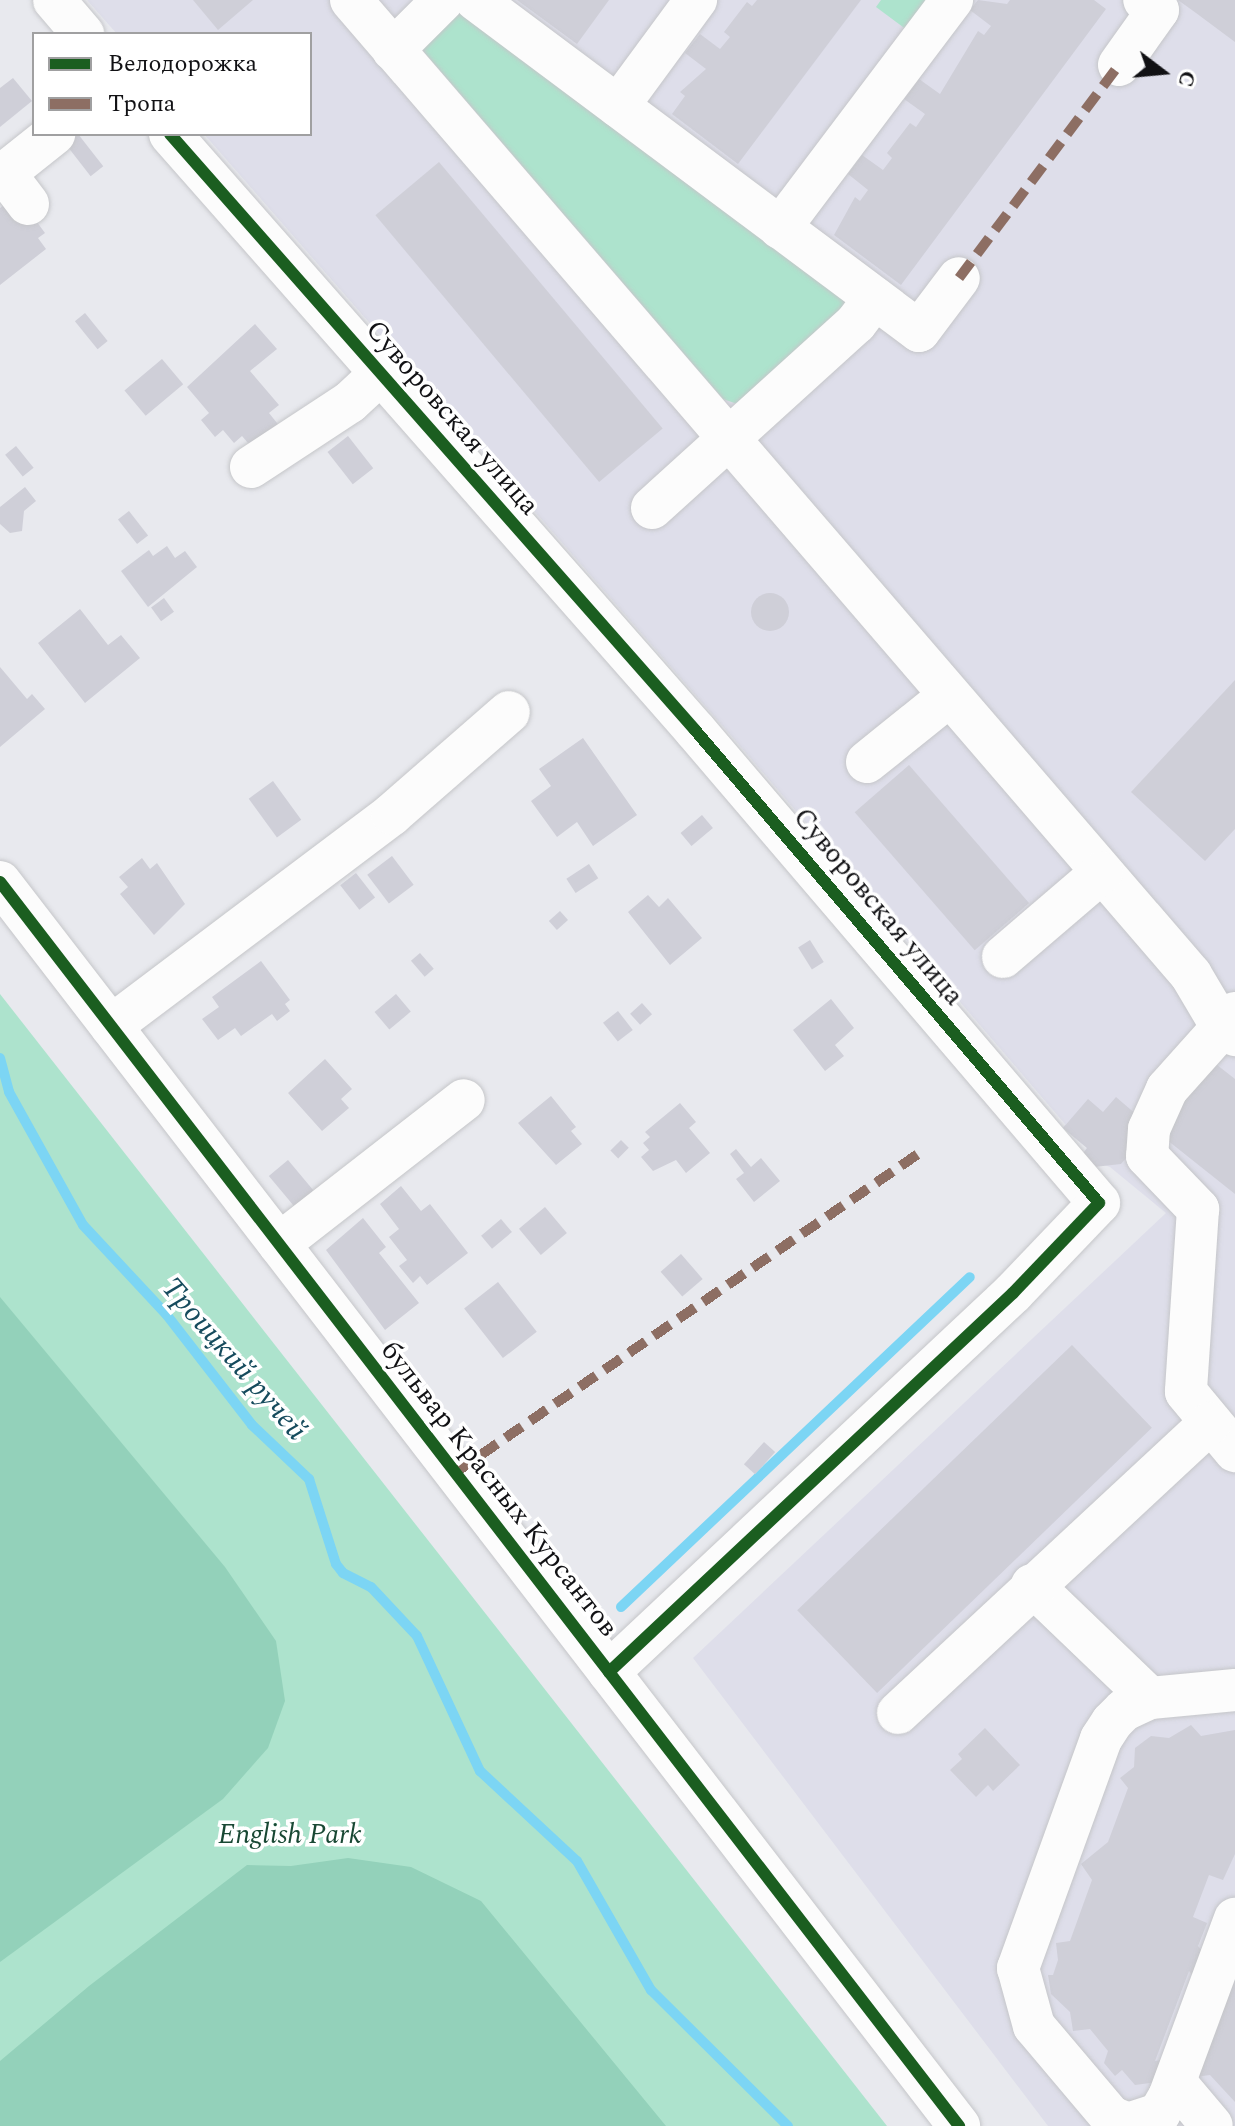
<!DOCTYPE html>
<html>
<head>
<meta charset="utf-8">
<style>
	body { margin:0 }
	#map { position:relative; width:1235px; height:2126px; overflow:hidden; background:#e8e9ee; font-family:Spectral,serif }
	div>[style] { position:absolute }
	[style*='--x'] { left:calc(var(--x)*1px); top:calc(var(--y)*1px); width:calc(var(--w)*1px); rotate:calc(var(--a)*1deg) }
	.built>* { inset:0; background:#dedeea }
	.green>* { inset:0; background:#ade3cd }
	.forest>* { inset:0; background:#93d1ba }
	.stream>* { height:10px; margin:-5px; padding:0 5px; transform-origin:5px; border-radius:5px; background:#7cd5f4 }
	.building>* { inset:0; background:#cfcfd8; transform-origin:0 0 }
	.round { border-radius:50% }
	.roads { filter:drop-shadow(0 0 2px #c5c6c9) drop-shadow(0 0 2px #c5c6c9) }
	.minor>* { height:42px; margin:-21px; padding:0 21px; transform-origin:21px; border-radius:21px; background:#fcfcfc }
	.quiet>* { height:10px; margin-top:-5px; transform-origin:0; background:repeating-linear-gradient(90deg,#8d6e63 0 20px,transparent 0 30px) }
	.cycleway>* { height:12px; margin:-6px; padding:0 6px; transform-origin:6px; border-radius:6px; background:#1b5e20 }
	span { translate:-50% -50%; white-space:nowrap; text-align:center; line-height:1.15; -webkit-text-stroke:7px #fff; paint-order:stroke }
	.street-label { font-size:28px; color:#111114 }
	.park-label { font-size:28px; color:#194834; font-style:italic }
	.water-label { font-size:30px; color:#164b5d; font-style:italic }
	.legend { position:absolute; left:32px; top:32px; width:280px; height:104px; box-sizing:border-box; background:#fff; border:2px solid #a0a0a1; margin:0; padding:10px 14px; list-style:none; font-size:24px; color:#111114 }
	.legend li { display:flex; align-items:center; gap:16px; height:40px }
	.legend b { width:40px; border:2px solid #a0a0a1 }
	.north { position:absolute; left:1123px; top:32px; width:80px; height:80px; -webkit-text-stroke:6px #fff; paint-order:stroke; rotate:106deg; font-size:22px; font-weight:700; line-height:32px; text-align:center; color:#111114 }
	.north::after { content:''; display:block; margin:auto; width:28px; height:36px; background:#111114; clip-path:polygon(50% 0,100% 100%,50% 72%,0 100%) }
</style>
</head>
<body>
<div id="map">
	<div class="built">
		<i style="clip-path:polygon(87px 0,1235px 0,1235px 2126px,1048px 2126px,693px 1658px,1166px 1213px,1110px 1167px,1081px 1156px,1087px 1148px,1063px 1128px,1065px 1124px,734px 739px,204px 134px,310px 134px,310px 34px,117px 34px)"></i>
	</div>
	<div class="green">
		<i style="clip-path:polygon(881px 0,930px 0,907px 30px,876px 7px)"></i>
		<i style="clip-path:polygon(457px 3px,850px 300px,743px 406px,723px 399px,424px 52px,421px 47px)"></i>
		<i style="clip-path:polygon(0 994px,887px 2126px,0 2126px)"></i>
	</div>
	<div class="forest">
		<i style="clip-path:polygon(0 1297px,225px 1567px,276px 1641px,285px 1701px,268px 1748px,223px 1799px,0 1962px)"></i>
		<i style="clip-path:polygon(348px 1858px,411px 1867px,481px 1901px,666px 2126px,0 2126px,0 2061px,89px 1986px,247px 1865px,291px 1866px)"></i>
	</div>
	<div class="stream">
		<i style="--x:0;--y:1058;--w:35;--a:75"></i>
		<i style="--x:9;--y:1092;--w:152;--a:60.9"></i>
		<i style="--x:83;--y:1225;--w:122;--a:47"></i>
		<i style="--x:166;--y:1314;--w:140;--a:52.2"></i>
		<i style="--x:252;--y:1425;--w:79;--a:43.5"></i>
		<i style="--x:309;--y:1479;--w:89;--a:72.4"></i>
		<i style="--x:336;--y:1564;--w:11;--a:52"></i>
		<i style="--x:343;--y:1573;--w:31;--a:27"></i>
		<i style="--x:371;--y:1587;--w:67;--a:46.8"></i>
		<i style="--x:417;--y:1636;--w:149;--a:65"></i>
		<i style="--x:480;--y:1771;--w:132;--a:42.9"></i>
		<i style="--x:577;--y:1861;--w:149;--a:60.2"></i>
		<i style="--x:651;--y:1990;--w:193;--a:44.8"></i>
		<i style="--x:621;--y:1607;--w:480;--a:-43.4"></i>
	</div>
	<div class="building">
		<i style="clip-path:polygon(193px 0,253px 0,218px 30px)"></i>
		<i style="clip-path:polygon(517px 0,609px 0,577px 44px)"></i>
		<i style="clip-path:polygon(757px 0,861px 0,738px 164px,672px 114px,685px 96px,680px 92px,706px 69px,685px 53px,700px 34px,720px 49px,730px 37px,724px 32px,747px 2px,752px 6px)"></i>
		<i style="clip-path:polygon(978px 0,1007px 4px,1010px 0,1094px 0,1106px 9px,901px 285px,834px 235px,855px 197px,860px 201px,868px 190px,848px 174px,862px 155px,883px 170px,892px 158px,887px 153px,910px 123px,916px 127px,925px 114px,904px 99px,919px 79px,940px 94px,978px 31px,984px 35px,991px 26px,970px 10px)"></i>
		<i style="clip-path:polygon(1178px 0,1235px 0,1235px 42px,1196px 13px)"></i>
		<i style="clip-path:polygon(13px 78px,32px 101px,0 127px,0 88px)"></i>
		<i style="left:78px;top:134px;width:41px;height:16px;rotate:52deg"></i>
		<i style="left:439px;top:162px;width:348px;height:83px;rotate:50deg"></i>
		<i style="clip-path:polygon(9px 201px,31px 214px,45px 233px,38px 238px,46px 249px,0 285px,0 208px)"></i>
		<i style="left:85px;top:313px;width:36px;height:13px;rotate:51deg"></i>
		<i style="clip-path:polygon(255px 324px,277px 349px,250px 371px,279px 405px,269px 413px,281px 428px,255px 451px,242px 436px,234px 443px,223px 430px,215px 437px,201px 420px,209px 413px,187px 387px)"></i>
		<i style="left:162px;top:359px;width:33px;height:49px;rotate:50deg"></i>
		<i style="left:348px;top:436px;width:41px;height:26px;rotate:52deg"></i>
		<i style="left:16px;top:446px;width:28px;height:14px;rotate:51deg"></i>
		<i style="clip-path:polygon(25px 487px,36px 501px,24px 511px,22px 531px,10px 533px,0 524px,0 507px)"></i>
		<i style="left:129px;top:511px;width:31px;height:14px;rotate:52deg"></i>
		<i style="clip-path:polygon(167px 546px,175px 558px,185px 551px,197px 567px,148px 607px,121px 571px,149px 550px,153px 556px)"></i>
		<i class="round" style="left:751px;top:593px;width:38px;height:38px"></i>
		<i style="left:164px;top:598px;width:17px;height:16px;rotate:54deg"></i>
		<i style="clip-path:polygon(80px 609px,108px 645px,121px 635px,140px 658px,85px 703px,38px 643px)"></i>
		<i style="clip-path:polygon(0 667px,27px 699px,32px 694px,45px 709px,0 747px)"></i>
		<i style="clip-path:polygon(1235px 680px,1235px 829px,1205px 861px,1131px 792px)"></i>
		<i style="clip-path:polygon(583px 738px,637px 815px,593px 846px,577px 822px,557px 837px,531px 801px,551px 786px,539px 769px)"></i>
		<i style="left:909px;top:765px;width:183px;height:72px;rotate:49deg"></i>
		<i style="left:273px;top:781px;width:48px;height:30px;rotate:54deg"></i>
		<i style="left:702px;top:815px;width:17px;height:28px;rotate:50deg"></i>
		<i style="left:392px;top:856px;width:36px;height:31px;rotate:53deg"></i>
		<i style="clip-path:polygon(142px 858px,150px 869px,157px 863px,185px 904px,154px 935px,120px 894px,128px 887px,119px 877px)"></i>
		<i style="left:589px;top:864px;width:17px;height:27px;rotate:57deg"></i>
		<i style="left:356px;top:873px;width:31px;height:20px;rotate:52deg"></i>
		<i style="clip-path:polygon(648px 895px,659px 907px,668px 898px,702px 938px,670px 965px,628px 912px)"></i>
		<i style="left:560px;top:911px;width:12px;height:15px;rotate:48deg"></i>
		<i style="left:810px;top:940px;width:26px;height:14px;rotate:58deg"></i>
		<i style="left:420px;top:953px;width:21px;height:12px;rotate:49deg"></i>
		<i style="clip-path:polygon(261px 961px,290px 1000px,285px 1004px,290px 1011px,277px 1021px,272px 1014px,241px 1036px,235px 1028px,218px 1040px,202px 1019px,219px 1007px,212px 997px)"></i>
		<i style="left:396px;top:994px;width:23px;height:28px;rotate:50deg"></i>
		<i style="clip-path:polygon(831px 999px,854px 1028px,835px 1045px,844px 1056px,825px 1071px,793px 1030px)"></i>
		<i style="left:642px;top:1003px;width:15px;height:16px;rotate:48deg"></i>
		<i style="left:618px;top:1011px;width:24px;height:19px;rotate:52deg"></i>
		<i style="clip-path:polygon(325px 1059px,352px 1089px,341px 1099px,349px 1108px,322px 1131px,288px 1093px)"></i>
		<i style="clip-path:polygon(1212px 1061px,1235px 1079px,1235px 1194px,1157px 1132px)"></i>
		<i style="clip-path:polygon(551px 1096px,576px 1127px,571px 1131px,582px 1144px,556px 1165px,518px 1123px)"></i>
		<i style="clip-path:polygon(1116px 1097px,1145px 1122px,1138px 1144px,1121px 1164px,1094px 1167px,1081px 1156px,1087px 1148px,1063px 1128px,1088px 1099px,1103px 1112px)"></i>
		<i style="clip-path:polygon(680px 1103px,696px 1122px,689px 1128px,710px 1153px,686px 1173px,676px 1160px,653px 1171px,641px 1157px,649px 1150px,643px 1143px,650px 1137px,645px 1132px)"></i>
		<i style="left:621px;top:1140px;width:11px;height:15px;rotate:45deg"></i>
		<i style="clip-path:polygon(736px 1149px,751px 1167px,761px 1158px,780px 1181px,754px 1202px,736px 1179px,744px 1173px,730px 1154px)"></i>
		<i style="left:288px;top:1160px;width:40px;height:25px;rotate:50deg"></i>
		<i style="clip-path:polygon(401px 1186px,421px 1211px,430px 1204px,468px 1253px,427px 1285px,420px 1276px,413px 1283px,399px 1266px,407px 1260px,389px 1237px,399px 1229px,380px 1204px)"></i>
		<i style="left:545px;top:1207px;width:34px;height:34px;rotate:50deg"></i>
		<i style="clip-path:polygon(363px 1218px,386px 1247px,379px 1253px,419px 1303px,385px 1330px,326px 1250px)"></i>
		<i style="left:501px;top:1219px;width:17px;height:26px;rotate:50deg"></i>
		<i style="left:681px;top:1254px;width:33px;height:27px;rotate:49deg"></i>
		<i style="left:498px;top:1282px;width:63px;height:43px;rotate:52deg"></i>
		<i style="left:1072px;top:1345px;width:115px;height:382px;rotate:46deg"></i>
		<i style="left:764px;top:1442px;width:15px;height:30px;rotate:42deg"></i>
		<i style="clip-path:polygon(evenodd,1191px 1725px,1201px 1736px,1235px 1730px,1235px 1854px,1223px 1880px,1209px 1875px,1193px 1917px,1207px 1923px,1198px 1946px,1230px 1987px,1235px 1974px,1235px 2102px,1210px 2075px,1135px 2085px,1122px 2070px,1115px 2076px,1104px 2063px,1108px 2051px,1090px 2029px,1073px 2031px,1070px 2012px,1051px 1994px,1048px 1975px,1053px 1975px,1058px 1960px,1056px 1943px,1070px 1941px,1092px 1880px,1081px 1864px,1108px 1842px,1128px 1788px,1120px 1778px,1134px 1767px,1135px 1748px,1151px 1736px,1169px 1738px,1191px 1725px,1189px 1971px,1221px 2012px,1217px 2016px,1220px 2022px,1206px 2054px,1155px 2061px,1189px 1971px)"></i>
		<i style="clip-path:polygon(985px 1728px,1020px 1765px,993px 1791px,988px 1785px,976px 1797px,950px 1770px,962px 1759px,958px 1754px)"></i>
	</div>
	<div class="roads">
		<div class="minor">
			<i style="--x:54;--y:0;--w:45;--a:49.5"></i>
			<i style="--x:351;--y:0;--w:1287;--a:49.25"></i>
			<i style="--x:1191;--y:975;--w:57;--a:59.4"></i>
			<i style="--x:1220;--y:1024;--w:19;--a:36"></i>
			<i style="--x:476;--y:0;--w:553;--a:36.77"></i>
			<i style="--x:919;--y:331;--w:66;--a:-53"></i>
			<i style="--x:393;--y:50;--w:71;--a:-45"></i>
			<i style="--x:1119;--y:65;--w:67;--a:-54.7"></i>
			<i style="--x:1158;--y:10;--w:17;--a:-144"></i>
			<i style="--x:618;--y:106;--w:132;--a:-53.7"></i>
			<i style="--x:170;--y:134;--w:794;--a:48.62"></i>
			<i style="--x:695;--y:730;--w:622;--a:49.5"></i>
			<i style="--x:1099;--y:1203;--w:124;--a:133.7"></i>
			<i style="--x:1013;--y:1293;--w:554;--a:136.83"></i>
			<i style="--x:28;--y:204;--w:39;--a:-127"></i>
			<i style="--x:5;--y:173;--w:63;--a:-38.5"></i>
			<i style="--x:780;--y:228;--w:286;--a:-53"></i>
			<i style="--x:251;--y:467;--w:118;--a:-33.3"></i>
			<i style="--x:350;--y:402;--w:41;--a:-43"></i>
			<i style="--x:652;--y:508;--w:275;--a:-42.2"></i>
			<i style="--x:856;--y:323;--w:31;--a:-53"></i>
			<i style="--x:867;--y:762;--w:105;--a:-38.8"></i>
			<i style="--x:0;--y:882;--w:1571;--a:52.37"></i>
			<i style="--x:1003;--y:957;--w:130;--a:-40.6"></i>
			<i style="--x:1235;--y:1013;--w:102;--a:131.8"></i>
			<i style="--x:1167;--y:1089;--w:44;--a:114.2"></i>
			<i style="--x:1149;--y:1129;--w:27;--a:94"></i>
			<i style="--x:1147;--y:1156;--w:74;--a:46.1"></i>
			<i style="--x:1198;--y:1209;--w:183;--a:93.8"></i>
			<i style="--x:1186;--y:1392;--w:77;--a:50.3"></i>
			<i style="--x:111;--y:1026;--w:352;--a:-37"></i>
			<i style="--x:392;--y:814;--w:155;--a:-41.1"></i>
			<i style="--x:279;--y:1244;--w:234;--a:-37.9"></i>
			<i style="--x:1032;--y:1585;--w:163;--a:43.8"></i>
			<i style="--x:1235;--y:1690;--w:85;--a:174.6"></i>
			<i style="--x:1150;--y:1698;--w:29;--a:155"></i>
			<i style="--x:1124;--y:1710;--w:17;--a:135"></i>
			<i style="--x:1112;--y:1722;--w:20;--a:123"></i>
			<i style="--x:1101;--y:1739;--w:244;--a:109.9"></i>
			<i style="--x:1018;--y:1968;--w:60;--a:74.6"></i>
			<i style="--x:1034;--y:2026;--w:119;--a:49.8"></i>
			<i style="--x:1111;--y:2117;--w:18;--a:22"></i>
			<i style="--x:1128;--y:2124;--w:33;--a:-18"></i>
			<i style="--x:1159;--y:2114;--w:20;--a:-60"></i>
			<i style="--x:1169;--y:2097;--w:190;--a:-69.7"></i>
			<i style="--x:898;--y:1713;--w:426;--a:-42.9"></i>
			<i style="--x:1175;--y:2082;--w:57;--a:49.9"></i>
		</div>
	</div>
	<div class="quiet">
		<i style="--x:959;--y:278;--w:266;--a:-53.1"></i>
		<i style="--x:456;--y:1472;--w:561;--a:-34.54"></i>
	</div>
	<div class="cycleway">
		<i style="--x:170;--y:134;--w:794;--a:48.62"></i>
		<i style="--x:695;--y:730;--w:622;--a:49.5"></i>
		<i style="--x:1099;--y:1203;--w:124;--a:133.7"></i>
		<i style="--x:1013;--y:1293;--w:554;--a:136.83"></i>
		<i style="--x:0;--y:882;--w:1571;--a:52.37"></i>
	</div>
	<div class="street-label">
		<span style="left:452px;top:418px;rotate:49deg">Суворовская улица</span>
		<span style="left:878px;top:907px;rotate:50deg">Суворовская улица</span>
		<span style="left:499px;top:1489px;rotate:52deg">бульвар Красных Курсантов</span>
	</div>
	<div class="park-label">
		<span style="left:290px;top:1835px">English Park</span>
	</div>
	<div class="water-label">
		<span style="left:234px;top:1359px;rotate:49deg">Троицкий ручей</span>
	</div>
	<ul class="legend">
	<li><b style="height:10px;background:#1b5e20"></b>Велодорожка</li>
	<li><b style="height:10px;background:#8d6e63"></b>Тропа</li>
	</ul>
	<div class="north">С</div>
</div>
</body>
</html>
